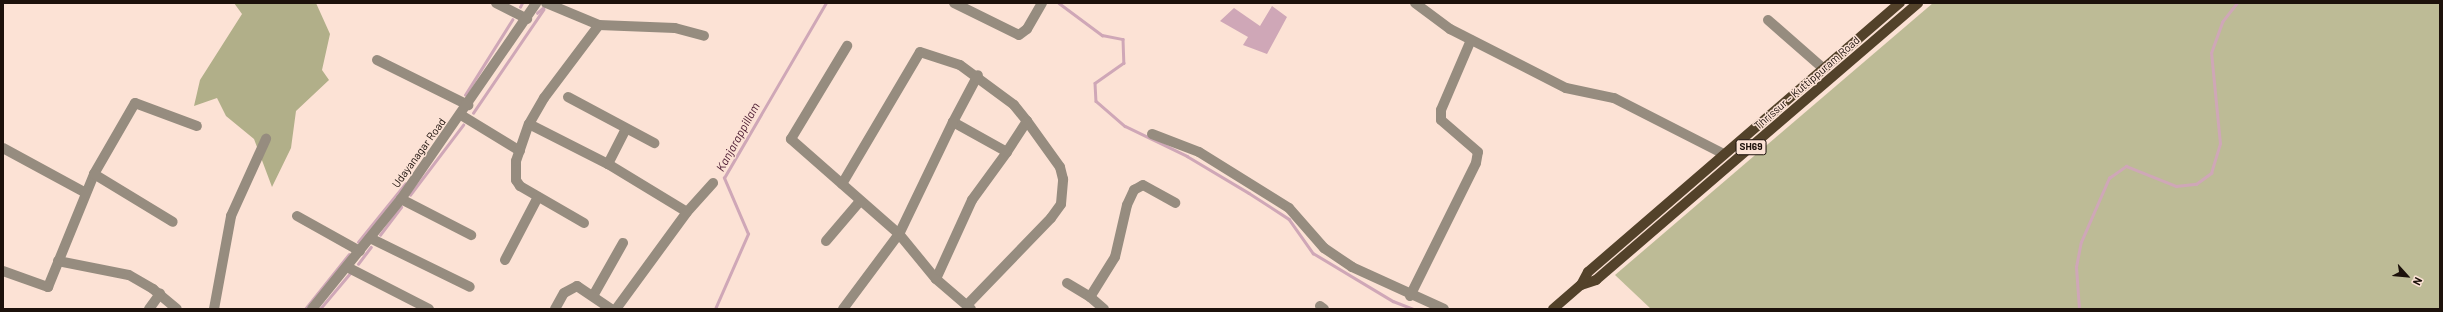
<!DOCTYPE html>
<html>
<head>
<meta charset="utf-8">
<style>
	body { margin:0 }
	#map { position:relative; width:2443px; height:312px; overflow:hidden; background:#fce2d5; font-family:Barlow,sans-serif }
	div>[style] { position:absolute }
	[style*='--x'] { left:calc(var(--x)*1px); top:calc(var(--y)*1px); width:calc(var(--w)*1px); rotate:calc(var(--a)*1deg) }
	.green>* { inset:0; background:#bdbb96 }
	.forest>* { inset:0; background:#b1af89 }
	.water>* { inset:0; background:#cfa7b7 }
	.stream>* { height:2.5px; margin:-1.25px; padding:0 1.25px; transform-origin:1.25px; border-radius:1.25px; background:#cfa7b7 }
	.minor>* { height:10px; margin:-5px; padding:0 5px; transform-origin:5px; border-radius:5px; background:#968c7f }
	.major>* { height:10px; margin:-5px; padding:0 5px; transform-origin:5px; border-radius:5px; background:#53422a }
	span { translate:-50% -50%; white-space:nowrap; text-align:center; line-height:1.15; -webkit-text-stroke:3px #fce2d5; paint-order:stroke }
	.shield-label span { padding:1px 3px; background:#fce2d5; border:1px solid; border-radius:3px; -webkit-text-stroke-width:0 }
	.shield-label { font-size:10px; color:#1c110b; font-weight:700 }
	.street-label { font-size:11px; color:#1c110b }
	.water-label { font-size:12px; color:#4b1931; font-style:italic }
	.frame { position:absolute; inset:0; border:4px solid #1c110b; pointer-events:none }
	.north { position:absolute; left:2387px; top:256px; width:40px; height:40px; -webkit-text-stroke:3px #fce2d5; paint-order:stroke; rotate:117deg; font-size:11px; font-weight:700; line-height:16px; text-align:center; color:#1c110b }
	.north::after { content:''; display:block; margin:auto; width:14px; height:18px; background:#1c110b; clip-path:polygon(50% 0,100% 100%,50% 72%,0 100%) }
</style>
</head>
<body>
<div id="map">
	<div class="green">
		<i style="clip-path:polygon(1933px 3px,2440px 3px,2440px 309px,1651px 309px,1615px 275px)"></i>
	</div>
	<div class="forest">
		<i style="clip-path:polygon(234px 3px,316px 3px,330px 34px,322px 70px,329px 80px,296px 111px,291px 148px,272px 187px,254px 139px,226px 116px,217px 98px,194px 106px,200px 80px,242px 14px)"></i>
	</div>
	<div class="water">
		<i style="clip-path:polygon(1272px 6px,1287px 17px,1267px 54px,1243px 45px,1248px 37px,1220px 21px,1234px 8px,1260px 26px)"></i>
	</div>
	<div class="stream">
		<i style="--x:1059;--y:3;--w:54;--a:36.7"></i>
		<i style="--x:1102;--y:35;--w:21;--a:11"></i>
		<i style="--x:1123;--y:39;--w:24;--a:88"></i>
		<i style="--x:1124;--y:63;--w:35;--a:145"></i>
		<i style="--x:1095;--y:83;--w:18;--a:87"></i>
		<i style="--x:1096;--y:101;--w:38;--a:41"></i>
		<i style="--x:1125;--y:126;--w:69;--a:25.8"></i>
		<i style="--x:1187;--y:156;--w:72;--a:30.8"></i>
		<i style="--x:1249;--y:193;--w:48;--a:33"></i>
		<i style="--x:1289;--y:219;--w:42;--a:54.8"></i>
		<i style="--x:1313;--y:253;--w:93;--a:31"></i>
		<i style="--x:1393;--y:301;--w:22;--a:21"></i>
		<i style="--x:520;--y:7;--w:4;--a:-63"></i>
		<i style="--x:537;--y:13;--w:9;--a:-41"></i>
		<i style="--x:465;--y:95;--w:89;--a:-57.9"></i>
		<i style="--x:473;--y:113;--w:125;--a:-55.8"></i>
		<i style="--x:410;--y:195;--w:88;--a:-52.9"></i>
		<i style="--x:380;--y:235;--w:35;--a:-53"></i>
		<i style="--x:358;--y:242;--w:75;--a:-51"></i>
		<i style="--x:358;--y:264;--w:21;--a:-53"></i>
		<i style="--x:305;--y:309;--w:70;--a:-51.3"></i>
		<i style="--x:320;--y:309;--w:48;--a:-50"></i>
		<i style="--x:715;--y:309;--w:82;--a:-66.3"></i>
		<i style="--x:748;--y:234;--w:61;--a:-113.2"></i>
		<i style="--x:724;--y:178;--w:203;--a:-59.8"></i>
		<i style="--x:2079;--y:309;--w:42;--a:-94.1"></i>
		<i style="--x:2076;--y:267;--w:25;--a:-79"></i>
		<i style="--x:2081;--y:242;--w:70;--a:-66.4"></i>
		<i style="--x:2109;--y:178;--w:21;--a:-35"></i>
		<i style="--x:2126;--y:166;--w:54;--a:21.8"></i>
		<i style="--x:2176;--y:186;--w:20;--a:-6"></i>
		<i style="--x:2196;--y:184;--w:19;--a:-36"></i>
		<i style="--x:2211;--y:173;--w:30;--a:-73"></i>
		<i style="--x:2220;--y:144;--w:91;--a:-95.6"></i>
		<i style="--x:2211;--y:53;--w:33;--a:-70"></i>
		<i style="--x:2222;--y:22;--w:24;--a:-52"></i>
	</div>
	<div class="minor">
		<i style="--x:496;--y:3;--w:35;--a:27"></i>
		<i style="--x:546;--y:3;--w:57;--a:22.5"></i>
		<i style="--x:599;--y:25;--w:76;--a:2.3"></i>
		<i style="--x:675;--y:28;--w:30;--a:15"></i>
		<i style="--x:954;--y:3;--w:72;--a:26.2"></i>
		<i style="--x:1019;--y:35;--w:10;--a:-37"></i>
		<i style="--x:1027;--y:29;--w:30;--a:-60"></i>
		<i style="--x:1415;--y:3;--w:44;--a:36.6"></i>
		<i style="--x:1450;--y:29;--w:130;--a:27"></i>
		<i style="--x:1566;--y:88;--w:49;--a:11.8"></i>
		<i style="--x:1614;--y:98;--w:123;--a:27"></i>
		<i style="--x:1768;--y:20;--w:74;--a:41.2"></i>
		<i style="--x:377;--y:60;--w:102;--a:26.3"></i>
		<i style="--x:568;--y:97;--w:98;--a:28.1"></i>
		<i style="--x:461;--y:115;--w:69;--a:31.4"></i>
		<i style="--x:953;--y:122;--w:53;--a:-62"></i>
		<i style="--x:529;--y:124;--w:30;--a:-60"></i>
		<i style="--x:544;--y:98;--w:91;--a:-53"></i>
		<i style="--x:1152;--y:134;--w:50;--a:21"></i>
		<i style="--x:1199;--y:152;--w:106;--a:31.9"></i>
		<i style="--x:1289;--y:208;--w:53;--a:48.8"></i>
		<i style="--x:1324;--y:248;--w:34;--a:34"></i>
		<i style="--x:1352;--y:267;--w:101;--a:24.5"></i>
		<i style="--x:3;--y:148;--w:92;--a:28.5"></i>
		<i style="--x:608;--y:164;--w:39;--a:-63"></i>
		<i style="--x:94;--y:174;--w:82;--a:-60"></i>
		<i style="--x:135;--y:103;--w:66;--a:20.4"></i>
		<i style="--x:842;--y:184;--w:153;--a:-59.4"></i>
		<i style="--x:920;--y:52;--w:42;--a:18"></i>
		<i style="--x:960;--y:65;--w:67;--a:36.5"></i>
		<i style="--x:1014;--y:105;--w:21;--a:51"></i>
		<i style="--x:1027;--y:121;--w:37;--a:123"></i>
		<i style="--x:401;--y:199;--w:79;--a:27.2"></i>
		<i style="--x:687;--y:212;--w:39;--a:-48"></i>
		<i style="--x:297;--y:216;--w:72;--a:29.1"></i>
		<i style="--x:584;--y:223;--w:74;--a:-150"></i>
		<i style="--x:520;--y:186;--w:7;--a:-124"></i>
		<i style="--x:516;--y:180;--w:19;--a:-90"></i>
		<i style="--x:516;--y:161;--w:39;--a:-71"></i>
		<i style="--x:529;--y:124;--w:89;--a:26.9"></i>
		<i style="--x:608;--y:164;--w:92;--a:31.3"></i>
		<i style="--x:687;--y:212;--w:120;--a:126.2"></i>
		<i style="--x:370;--y:238;--w:111;--a:26.1"></i>
		<i style="--x:826;--y:241;--w:52;--a:-49.6"></i>
		<i style="--x:505;--y:260;--w:71;--a:-62.4"></i>
		<i style="--x:58;--y:261;--w:72;--a:11.2"></i>
		<i style="--x:129;--y:275;--w:28;--a:30"></i>
		<i style="--x:153;--y:289;--w:31;--a:40"></i>
		<i style="--x:347;--y:267;--w:92;--a:27.1"></i>
		<i style="--x:3;--y:271;--w:48;--a:19.6"></i>
		<i style="--x:48;--y:287;--w:122;--a:-67.8"></i>
		<i style="--x:94;--y:174;--w:92;--a:31.3"></i>
		<i style="--x:936;--y:279;--w:87;--a:-65.5"></i>
		<i style="--x:972;--y:200;--w:59;--a:-53.9"></i>
		<i style="--x:1007;--y:152;--w:62;--a:-150.9"></i>
		<i style="--x:953;--y:122;--w:124;--a:115.7"></i>
		<i style="--x:899;--y:234;--w:58;--a:50.6"></i>
		<i style="--x:936;--y:279;--w:46;--a:40.6"></i>
		<i style="--x:1067;--y:283;--w:27;--a:31"></i>
		<i style="--x:593;--y:296;--w:61;--a:-60.5"></i>
		<i style="--x:1410;--y:296;--w:148;--a:-63.6"></i>
		<i style="--x:1476;--y:163;--w:11;--a:-80"></i>
		<i style="--x:1478;--y:152;--w:49;--a:-139.1"></i>
		<i style="--x:1441;--y:120;--w:10;--a:-90"></i>
		<i style="--x:1441;--y:110;--w:76;--a:-66.8"></i>
		<i style="--x:967;--y:305;--w:121;--a:-46"></i>
		<i style="--x:1051;--y:218;--w:17;--a:-54"></i>
		<i style="--x:1061;--y:204;--w:25;--a:-85"></i>
		<i style="--x:1063;--y:179;--w:12;--a:-104"></i>
		<i style="--x:1060;--y:167;--w:57;--a:-125.7"></i>
		<i style="--x:1320;--y:306;--w:5;--a:37"></i>
		<i style="--x:149;--y:309;--w:19;--a:-54"></i>
		<i style="--x:214;--y:309;--w:95;--a:-79.6"></i>
		<i style="--x:231;--y:216;--w:85;--a:-65.6"></i>
		<i style="--x:312;--y:309;--w:141;--a:-51"></i>
		<i style="--x:401;--y:199;--w:238;--a:-55.4"></i>
		<i style="--x:555;--y:309;--w:18;--a:-61"></i>
		<i style="--x:564;--y:293;--w:15;--a:-28"></i>
		<i style="--x:577;--y:286;--w:41;--a:34.1"></i>
		<i style="--x:843;--y:309;--w:94;--a:-53.3"></i>
		<i style="--x:899;--y:234;--w:144;--a:-138.7"></i>
		<i style="--x:791;--y:139;--w:109;--a:-58.9"></i>
		<i style="--x:1104;--y:309;--w:18;--a:-139"></i>
		<i style="--x:1090;--y:297;--w:47;--a:-58"></i>
		<i style="--x:1115;--y:257;--w:53;--a:-77"></i>
		<i style="--x:1127;--y:205;--w:17;--a:-65"></i>
		<i style="--x:1134;--y:190;--w:10;--a:-29"></i>
		<i style="--x:1143;--y:185;--w:37;--a:29"></i>
	</div>
	<div class="major">
		<i style="--x:1581;--y:285;--w:16;--a:-18"></i>
		<i style="--x:1596;--y:280;--w:425;--a:-40.7"></i>
		<i style="--x:1553;--y:309;--w:37;--a:-41"></i>
		<i style="--x:1581;--y:285;--w:15;--a:-62"></i>
		<i style="--x:1588;--y:272;--w:412;--a:-40.8"></i>
	</div>
	<div class="shield-label">
		<span style="left:1751px;top:147px">SH69</span>
	</div>
	<div class="street-label">
		<span style="left:1807px;top:83px;rotate:-41deg">Thrissur – Kuttippuram Road</span>
		<span style="left:419px;top:153px;rotate:-54deg">Udayanagar Road</span>
	</div>
	<div class="water-label">
		<span style="left:738px;top:137px;rotate:-61deg">Kanjarappillam</span>
	</div>
	<div class="frame"></div>
	<div class="north">N</div>
</div>
</body>
</html>
